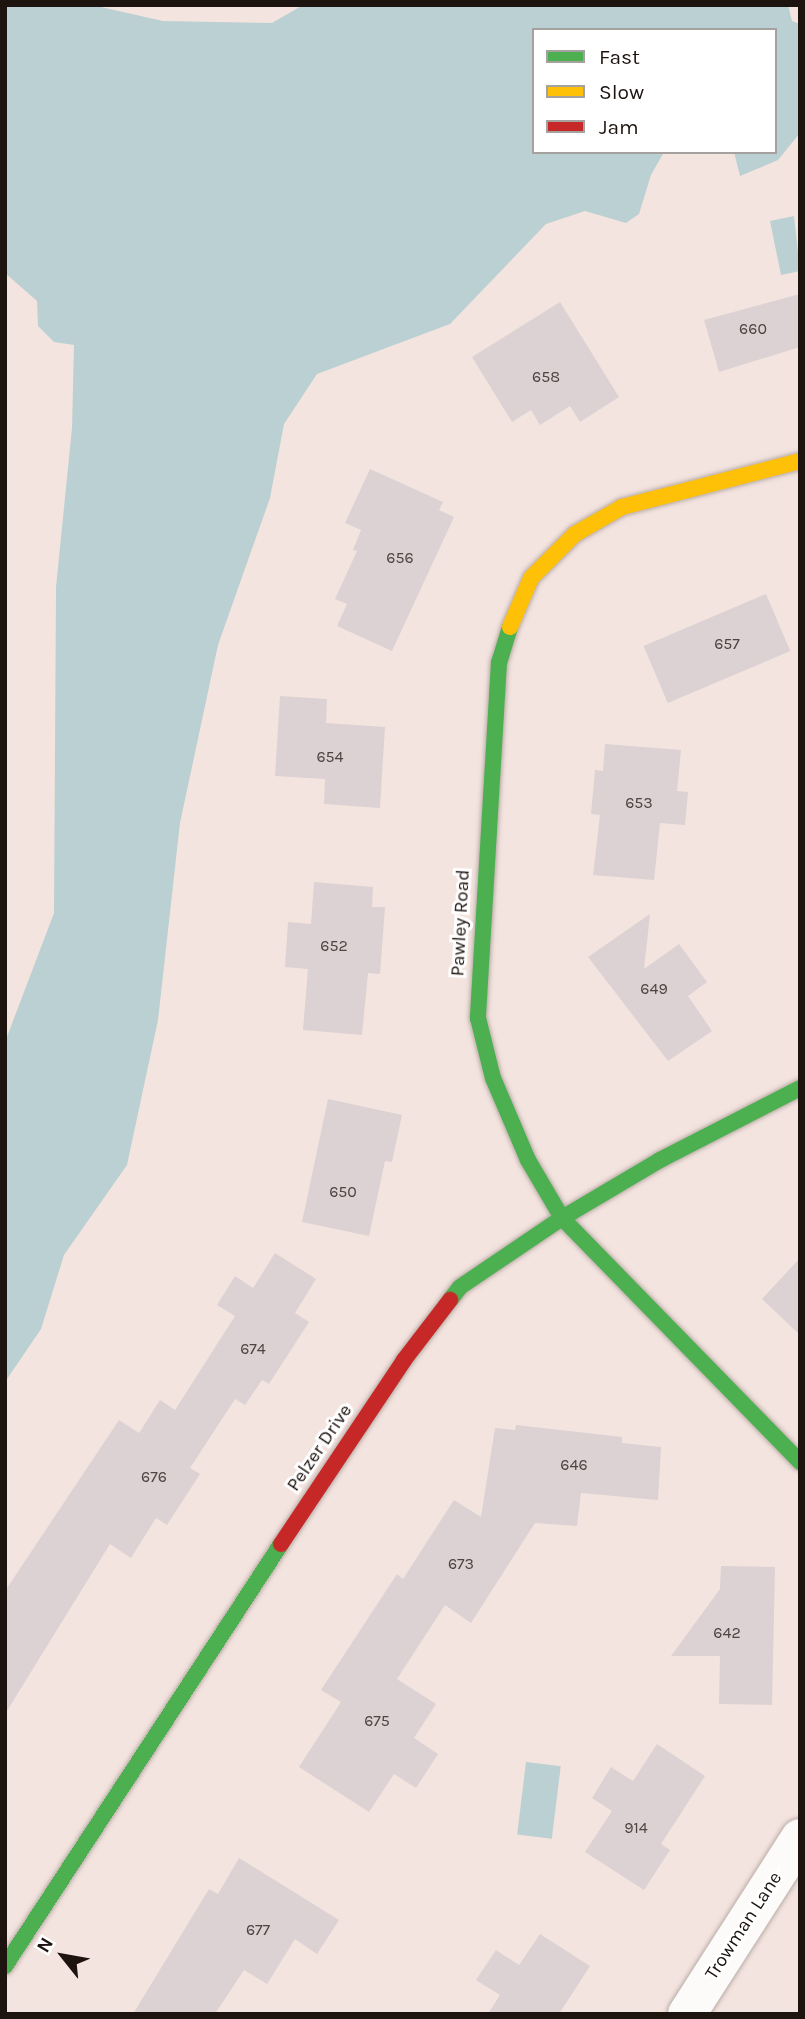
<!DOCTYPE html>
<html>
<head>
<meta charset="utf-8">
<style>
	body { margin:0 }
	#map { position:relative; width:805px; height:2019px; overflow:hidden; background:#f4e4df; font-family:Karla,sans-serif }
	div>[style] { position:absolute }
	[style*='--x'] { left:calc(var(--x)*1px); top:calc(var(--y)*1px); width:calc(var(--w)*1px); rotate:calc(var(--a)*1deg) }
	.water>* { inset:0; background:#bbd0d2; transform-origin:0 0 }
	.building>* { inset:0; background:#dcd1d3; transform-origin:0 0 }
	.roads { filter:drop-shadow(0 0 2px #b8aca7) drop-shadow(0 0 2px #b8aca7) }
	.street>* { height:38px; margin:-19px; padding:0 19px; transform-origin:19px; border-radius:19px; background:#fdfbfa }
	.fast>* { height:16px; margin:-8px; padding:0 8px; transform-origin:8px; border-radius:8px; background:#4caf50 }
	.slow>* { height:16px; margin:-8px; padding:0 8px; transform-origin:8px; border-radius:8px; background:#ffc107 }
	.jam>* { height:16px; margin:-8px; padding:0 8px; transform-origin:8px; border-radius:8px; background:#c62828 }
	span { translate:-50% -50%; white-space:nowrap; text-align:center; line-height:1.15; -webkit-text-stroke:6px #fff; paint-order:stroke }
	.number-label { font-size:16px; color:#4e4441 }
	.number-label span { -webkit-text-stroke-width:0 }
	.street-label { font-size:19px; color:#1d130f }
	.frame { position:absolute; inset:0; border:7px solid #1d130f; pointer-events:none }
	.legend { position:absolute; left:532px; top:28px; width:245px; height:126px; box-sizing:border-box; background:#fff; border:2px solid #a5a19f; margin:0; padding:9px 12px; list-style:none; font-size:21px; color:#1d130f }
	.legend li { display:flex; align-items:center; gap:14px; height:35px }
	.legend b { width:35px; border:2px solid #a5a19f }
	.north { position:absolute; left:28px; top:1921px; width:70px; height:70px; -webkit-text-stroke:5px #fff; paint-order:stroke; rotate:301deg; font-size:19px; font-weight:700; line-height:28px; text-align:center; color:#1d130f }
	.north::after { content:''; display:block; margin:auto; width:24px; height:32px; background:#1d130f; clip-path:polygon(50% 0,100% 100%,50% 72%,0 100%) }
</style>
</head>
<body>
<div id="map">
	<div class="water">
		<i style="clip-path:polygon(5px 5px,92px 5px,163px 21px,272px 23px,303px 5px,788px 5px,792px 21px,800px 24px,800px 133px,778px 160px,740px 176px,734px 152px,775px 152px,775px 30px,534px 30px,534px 152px,664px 152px,651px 175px,639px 214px,626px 223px,585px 211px,546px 224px,450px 324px,317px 374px,284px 424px,270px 498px,218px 645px,180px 823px,158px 1020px,127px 1165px,64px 1255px,41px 1329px,5px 1382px,5px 1042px,54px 913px,56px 587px,72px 428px,74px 345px,54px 342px,38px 326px,37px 301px,5px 273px)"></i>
		<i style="clip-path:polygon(794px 216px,800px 271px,781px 275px,770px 221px)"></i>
		<i style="left:526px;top:1762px;width:35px;height:73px;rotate:7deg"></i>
	</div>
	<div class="building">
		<i style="clip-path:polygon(800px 294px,800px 347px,719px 372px,704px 320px)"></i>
		<i style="clip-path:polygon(560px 302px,619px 397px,580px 422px,570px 406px,540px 425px,531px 410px,512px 422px,472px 357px)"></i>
		<i style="clip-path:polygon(370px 469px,443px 502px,439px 510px,454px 517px,392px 651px,337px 626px,347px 604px,335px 599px,357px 551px,353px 550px,361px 530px,345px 523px)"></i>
		<i style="left:766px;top:594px;width:62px;height:133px;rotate:67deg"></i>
		<i style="clip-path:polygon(280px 696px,327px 699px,326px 723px,385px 727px,380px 808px,324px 804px,325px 779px,275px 776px)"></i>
		<i style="clip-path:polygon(605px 744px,681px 750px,677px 791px,688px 792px,685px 825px,660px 823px,654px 880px,593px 875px,600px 815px,591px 814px,595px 770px,603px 771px)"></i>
		<i style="clip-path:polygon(314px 882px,373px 887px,372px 907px,385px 907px,380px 974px,368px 973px,362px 1035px,303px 1030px,308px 969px,285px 967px,288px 922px,311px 924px)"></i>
		<i style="clip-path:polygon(650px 914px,644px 969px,679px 944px,707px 982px,688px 996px,712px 1031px,668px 1061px,588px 957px)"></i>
		<i style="clip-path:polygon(328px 1099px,402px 1115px,392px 1162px,385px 1161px,369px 1236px,302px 1222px)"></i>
		<i style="clip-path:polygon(275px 1253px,316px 1279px,295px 1313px,309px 1322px,269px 1384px,262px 1380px,245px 1405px,235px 1399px,190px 1468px,200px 1474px,167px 1525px,156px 1518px,131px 1558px,110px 1544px,5px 1714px,5px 1591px,119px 1420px,139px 1433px,160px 1400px,175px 1410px,235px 1316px,217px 1305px,235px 1276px,253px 1288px)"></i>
		<i style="clip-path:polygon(800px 1258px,800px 1335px,762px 1299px)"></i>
		<i style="clip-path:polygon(516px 1425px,622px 1437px,622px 1443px,661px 1447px,658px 1500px,581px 1493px,577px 1526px,535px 1523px,471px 1623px,445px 1605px,397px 1679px,436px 1704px,414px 1738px,438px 1754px,416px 1788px,394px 1774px,369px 1812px,299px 1767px,341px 1702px,321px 1690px,397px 1574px,403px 1579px,454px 1500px,481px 1517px,495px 1428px,515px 1430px)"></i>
		<i style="clip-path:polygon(721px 1566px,775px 1567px,772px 1705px,719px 1704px,720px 1656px,671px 1656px,720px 1589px)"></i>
		<i style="clip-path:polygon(657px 1744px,705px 1776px,661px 1844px,670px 1850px,644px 1890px,585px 1852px,612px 1811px,592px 1798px,611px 1767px,633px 1781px)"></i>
		<i style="clip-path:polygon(239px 1858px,339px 1920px,317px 1954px,295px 1939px,267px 1984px,244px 1970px,215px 2014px,133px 2014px,209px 1889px,218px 1894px)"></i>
		<i style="clip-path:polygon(540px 1934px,590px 1966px,559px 2014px,488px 2014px,500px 1995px,476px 1980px,496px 1950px,519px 1965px)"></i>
	</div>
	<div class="roads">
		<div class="street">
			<i style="--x:687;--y:2014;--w:209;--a:-57.3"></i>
		</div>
		<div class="fast">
			<i style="--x:510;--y:627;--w:37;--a:107"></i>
			<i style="--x:499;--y:662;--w:357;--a:93.4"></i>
			<i style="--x:478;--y:1018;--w:62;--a:76"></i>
			<i style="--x:493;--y:1078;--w:89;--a:66.9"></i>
			<i style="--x:528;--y:1160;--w:67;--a:59.6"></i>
			<i style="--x:562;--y:1218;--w:341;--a:45.7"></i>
			<i style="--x:450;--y:1300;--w:16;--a:-52"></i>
			<i style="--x:460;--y:1287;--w:123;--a:-34.1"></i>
			<i style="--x:562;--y:1218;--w:114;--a:-30.6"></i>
			<i style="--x:660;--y:1160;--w:157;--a:-27.2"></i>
			<i style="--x:5;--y:1966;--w:504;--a:-56.81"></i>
		</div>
		<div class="slow">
			<i style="--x:510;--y:627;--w:53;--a:-66.8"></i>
			<i style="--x:531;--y:578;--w:62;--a:-45"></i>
			<i style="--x:575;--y:534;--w:54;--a:-29.9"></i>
			<i style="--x:622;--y:507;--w:184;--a:-14.5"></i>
		</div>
		<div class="jam">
			<i style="--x:281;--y:1544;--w:221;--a:-56.2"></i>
			<i style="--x:404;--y:1360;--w:76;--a:-52.5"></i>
		</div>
	</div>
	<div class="number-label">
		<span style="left:753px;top:329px">660</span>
		<span style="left:546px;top:377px">658</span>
		<span style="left:400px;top:558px">656</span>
		<span style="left:727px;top:644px">657</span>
		<span style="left:330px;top:757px">654</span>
		<span style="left:639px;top:803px">653</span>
		<span style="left:334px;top:946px">652</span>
		<span style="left:654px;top:989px">649</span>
		<span style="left:343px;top:1192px">650</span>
		<span style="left:253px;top:1349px">674</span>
		<span style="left:574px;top:1465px">646</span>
		<span style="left:154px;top:1477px">676</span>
		<span style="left:461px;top:1564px">673</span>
		<span style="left:727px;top:1633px">642</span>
		<span style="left:377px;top:1721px">675</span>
		<span style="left:636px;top:1828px">914</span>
		<span style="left:258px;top:1930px">677</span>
	</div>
	<div class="street-label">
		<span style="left:461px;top:923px;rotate:-87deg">Pawley Road</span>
		<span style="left:320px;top:1448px;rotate:-56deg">Pelzer Drive</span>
		<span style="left:744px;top:1926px;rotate:-57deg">Trowman Lane</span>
	</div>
	<div class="frame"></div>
	<ul class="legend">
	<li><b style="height:9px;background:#4caf50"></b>Fast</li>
	<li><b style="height:9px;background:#ffc107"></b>Slow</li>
	<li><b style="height:9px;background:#c62828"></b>Jam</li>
	</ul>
	<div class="north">N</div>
</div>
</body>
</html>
